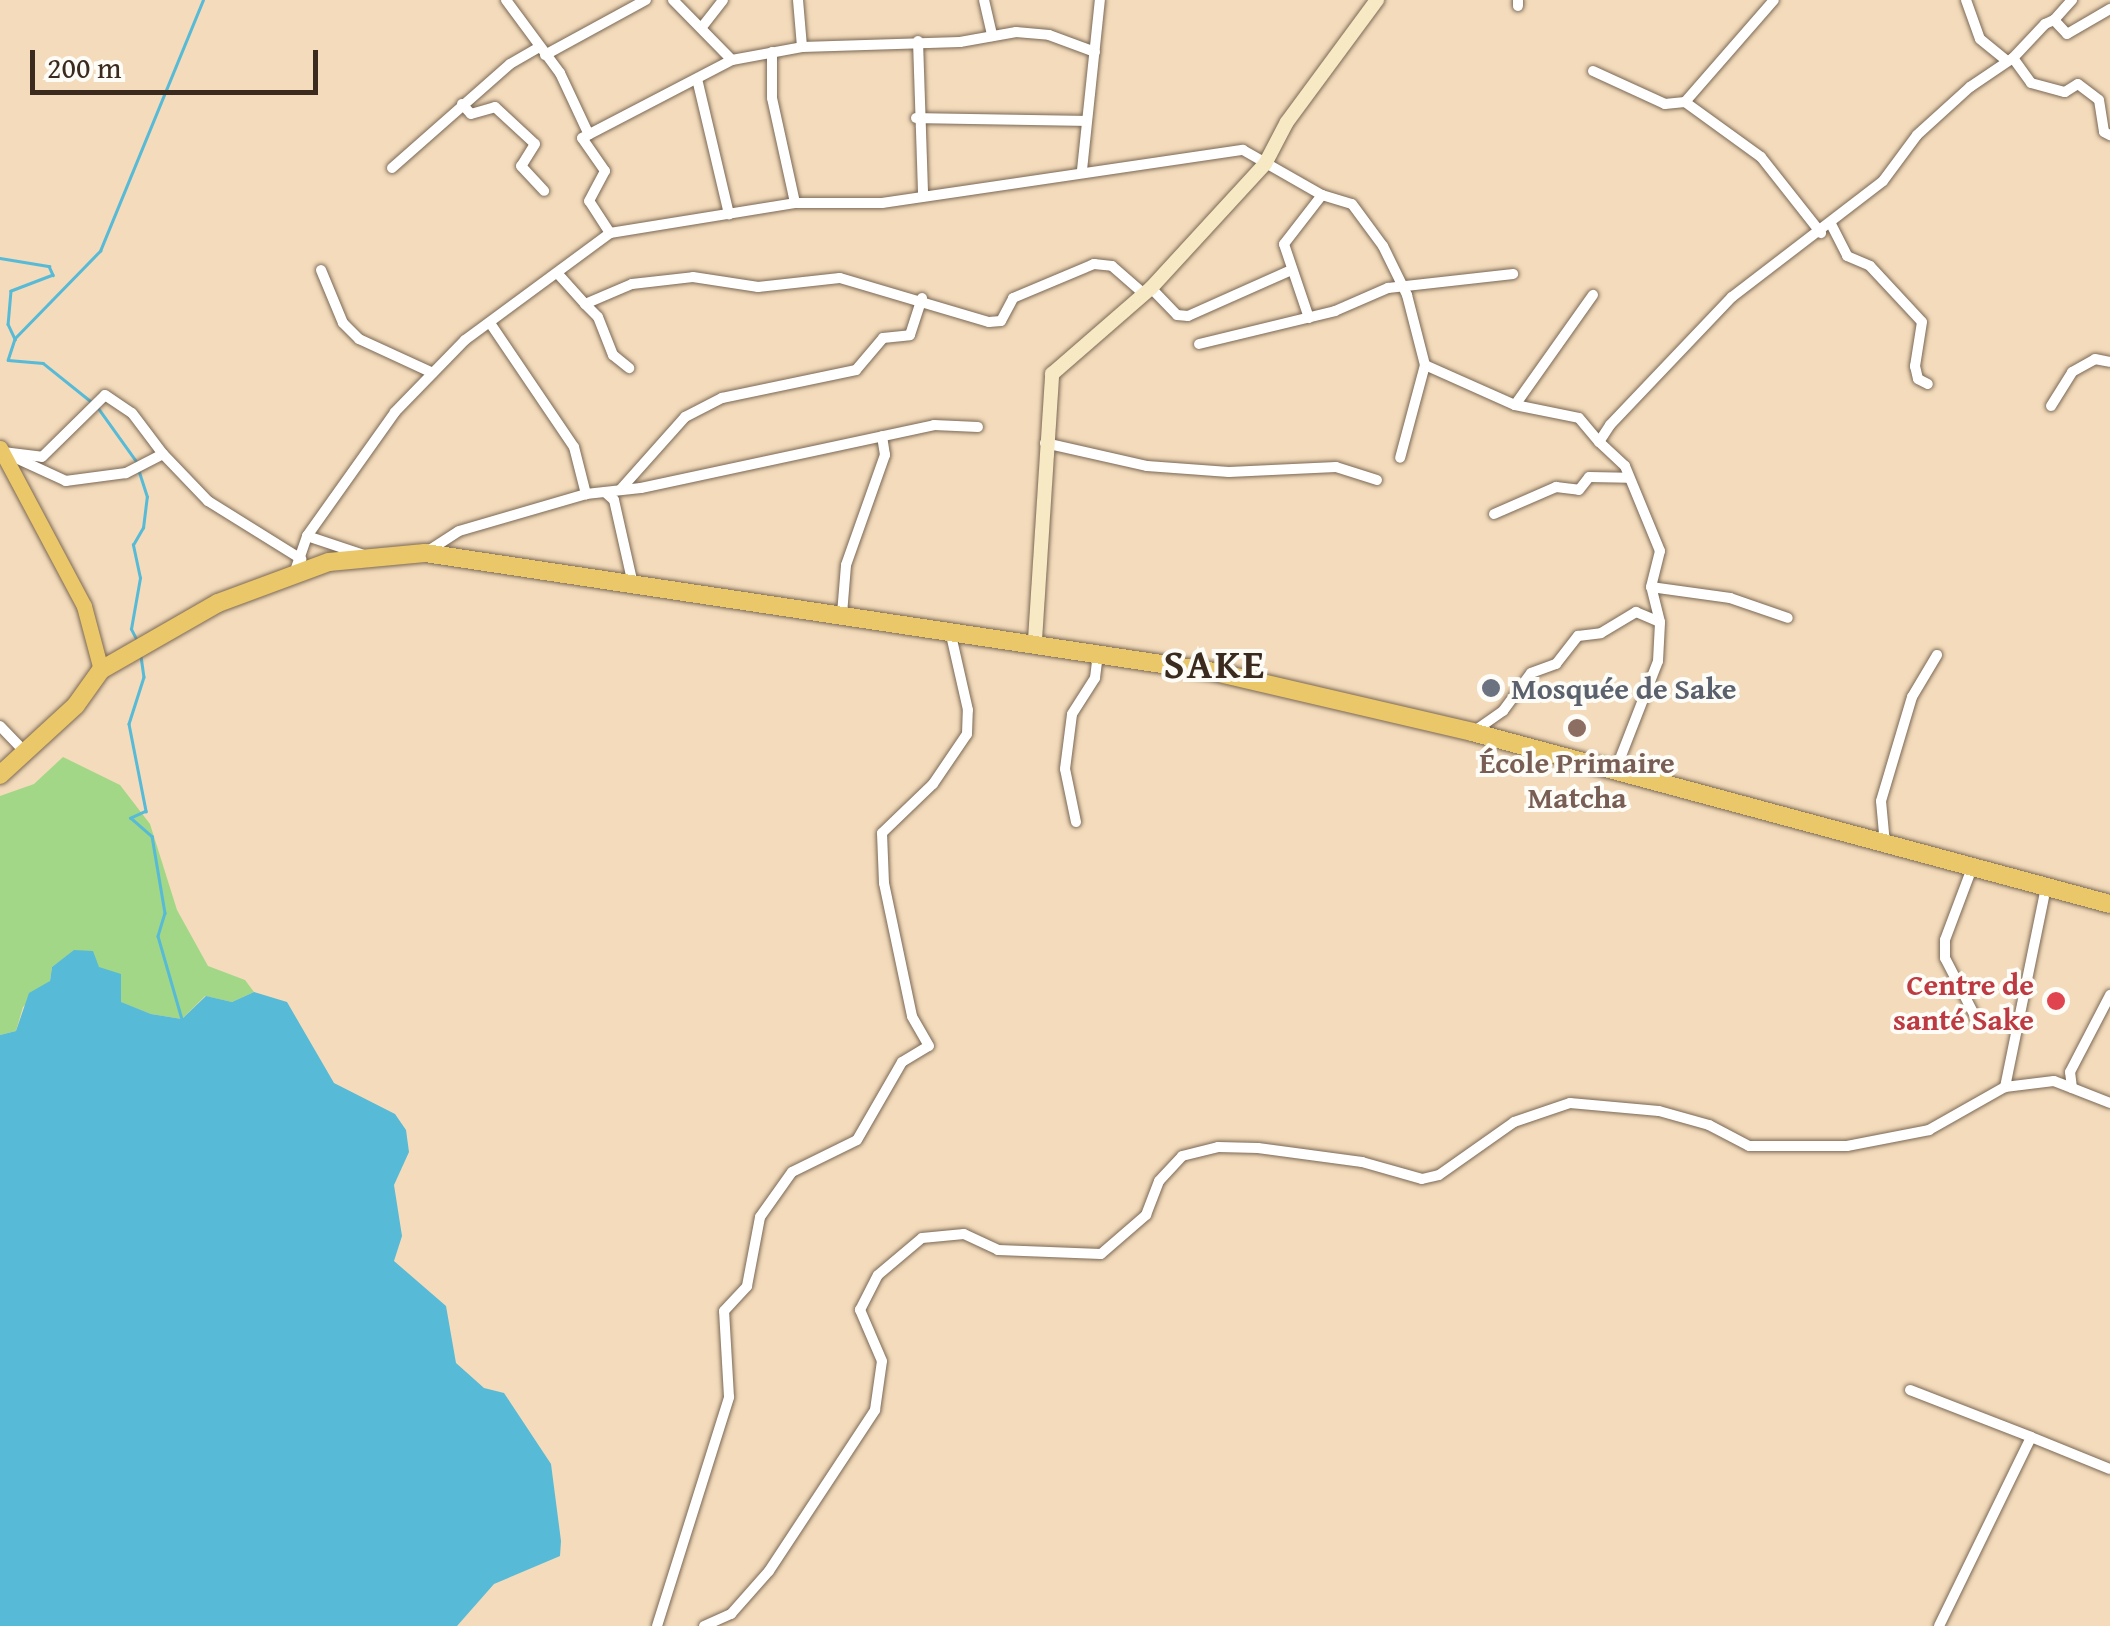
<!DOCTYPE html>
<html>
<head>
<meta charset="utf-8">
<style>
	body { margin:0 }
	#map { position:relative; width:2110px; height:1626px; overflow:hidden; background:#f3dbbb; font-family:"Gentium Book Plus",serif }
	div>[style] { position:absolute }
	[style*='--x'] { left:calc(var(--x)*1px); top:calc(var(--y)*1px); width:calc(var(--w)*1px); rotate:calc(var(--a)*1deg) }
	.green>* { inset:0; background:#a2d787 }
	.water>* { inset:0; background:#57bad6 }
	.stream>* { height:2.5px; margin:-1.25px; padding:0 1.25px; transform-origin:1.25px; border-radius:1.25px; background:#57bad6 }
	.roads { filter:drop-shadow(0 0 2px #7b6855) drop-shadow(0 0 2px #7b6855) }
	.street>* { height:10px; margin:-5px; padding:0 5px; transform-origin:5px; border-radius:5px; background:#fff }
	.secondary>* { height:14px; margin:-7px; padding:0 7px; transform-origin:7px; border-radius:7px; background:#f7e9c3 }
	.primary>* { height:15px; margin:-7.5px; padding:0 7.5px; transform-origin:7.5px; border-radius:7.5px; background:#eac769 }
	.highway>* { height:18px; margin:-9px; padding:0 9px; transform-origin:9px; border-radius:9px; background:#eac769 }
	.dots>* { width:28px; height:28px; translate:-50% -50%; box-sizing:border-box; border:5px solid #fdfcf7; border-radius:50% }
	span { translate:-50% -50%; white-space:nowrap; text-align:center; line-height:1.15; -webkit-text-stroke:8px #fdfcf7; paint-order:stroke }
	.worship-label { font-size:30px; color:#5b616d; font-weight:700 }
	.left { translate:0 -50%; text-align:left }
	.education-label { font-size:30px; color:#785e54; font-weight:700 }
	.health-label { font-size:30px; color:#be3a42; font-weight:700 }
	.right { translate:-100% -50%; text-align:right }
	.district-label { font-size:40px; color:#3b2a1e; font-weight:700; letter-spacing:2.5px }
	.scale { position:absolute; left:30px; top:50px; width:288px; height:45px; box-sizing:border-box; border:5px solid #3b2a1e; border-top:0; padding-left:12px; font-size:30px; line-height:35px; white-space:nowrap; color:#3b2a1e; -webkit-text-stroke:8px #fdfcf7; paint-order:stroke }
</style>
</head>
<body>
<div id="map">
	<div class="green">
		<i style="clip-path:polygon(63px 757px,120px 785px,150px 824px,177px 910px,208px 966px,245px 980px,254px 992px,232px 1002px,205px 996px,182px 1019px,151px 1014px,120px 1002px,99px 967px,75px 950px,52px 967px,50px 981px,23px 1007px,16px 1031px,0 1035px,0 796px,34px 784px)"></i>
	</div>
	<div class="water">
		<i style="clip-path:polygon(74px 950px,93px 951px,99px 967px,121px 974px,121px 1002px,151px 1014px,182px 1019px,206px 996px,232px 1002px,254px 992px,287px 1002px,334px 1083px,395px 1114px,406px 1130px,409px 1152px,394px 1185px,402px 1236px,394px 1261px,446px 1306px,456px 1363px,484px 1388px,504px 1393px,551px 1464px,561px 1541px,560px 1556px,494px 1584px,457px 1626px,0 1626px,0 1035px,16px 1031px,29px 993px,50px 981px,52px 967px)"></i>
	</div>
	<div class="stream">
		<i style="--x:0;--y:258;--w:50;--a:9.3"></i>
		<i style="--x:49;--y:266;--w:10;--a:66"></i>
		<i style="--x:53;--y:275;--w:45;--a:159.1"></i>
		<i style="--x:11;--y:291;--w:33;--a:95"></i>
		<i style="--x:8;--y:324;--w:17;--a:65"></i>
		<i style="--x:15;--y:339;--w:22;--a:108"></i>
		<i style="--x:8;--y:360;--w:35;--a:5"></i>
		<i style="--x:43;--y:363;--w:64;--a:38.7"></i>
		<i style="--x:15;--y:338;--w:122;--a:-45.7"></i>
		<i style="--x:100;--y:251;--w:271;--a:-67.7"></i>
		<i style="--x:99;--y:409;--w:65;--a:54.4"></i>
		<i style="--x:136;--y:639;--w:11;--a:-117"></i>
		<i style="--x:131;--y:629;--w:52;--a:-80"></i>
		<i style="--x:140;--y:578;--w:34;--a:-102"></i>
		<i style="--x:133;--y:545;--w:20;--a:-60"></i>
		<i style="--x:143;--y:528;--w:31;--a:-83"></i>
		<i style="--x:147;--y:497;--w:28;--a:-108"></i>
		<i style="--x:141;--y:656;--w:21;--a:82"></i>
		<i style="--x:144;--y:677;--w:49;--a:107.7"></i>
		<i style="--x:129;--y:724;--w:89;--a:78.9"></i>
		<i style="--x:146;--y:811;--w:17;--a:155"></i>
		<i style="--x:131;--y:818;--w:28;--a:41"></i>
		<i style="--x:152;--y:836;--w:78;--a:80.4"></i>
		<i style="--x:165;--y:913;--w:24;--a:107"></i>
		<i style="--x:158;--y:936;--w:86;--a:73.9"></i>
	</div>
	<div class="roads">
		<div class="street">
			<i style="--x:506;--y:0;--w:91;--a:53.5"></i>
			<i style="--x:560;--y:73;--w:68;--a:64.9"></i>
			<i style="--x:673;--y:0;--w:84;--a:45.5"></i>
			<i style="--x:798;--y:0;--w:47;--a:85.1"></i>
			<i style="--x:984;--y:0;--w:37;--a:77"></i>
			<i style="--x:1966;--y:0;--w:41;--a:70.3"></i>
			<i style="--x:1980;--y:39;--w:35;--a:39"></i>
			<i style="--x:1518;--y:6;--w:6;--a:-90"></i>
			<i style="--x:2054;--y:20;--w:27;--a:-48"></i>
			<i style="--x:702;--y:27;--w:34;--a:-52"></i>
			<i style="--x:918;--y:41;--w:153;--a:88.1"></i>
			<i style="--x:772;--y:52;--w:46;--a:90"></i>
			<i style="--x:772;--y:98;--w:107;--a:77.6"></i>
			<i style="--x:545;--y:55;--w:115;--a:-28.6"></i>
			<i style="--x:2013;--y:58;--w:31;--a:54"></i>
			<i style="--x:2031;--y:83;--w:35;--a:15"></i>
			<i style="--x:2065;--y:92;--w:15;--a:-32"></i>
			<i style="--x:2078;--y:84;--w:26;--a:37"></i>
			<i style="--x:2099;--y:100;--w:32;--a:81"></i>
			<i style="--x:2104;--y:132;--w:7;--a:27"></i>
			<i style="--x:1593;--y:71;--w:79;--a:24.6"></i>
			<i style="--x:1665;--y:104;--w:20;--a:-6"></i>
			<i style="--x:1685;--y:102;--w:135;--a:-48.9"></i>
			<i style="--x:698;--y:83;--w:135;--a:76.7"></i>
			<i style="--x:1685;--y:102;--w:94;--a:35.9"></i>
			<i style="--x:1761;--y:157;--w:97;--a:51.7"></i>
			<i style="--x:462;--y:104;--w:13;--a:48"></i>
			<i style="--x:471;--y:114;--w:25;--a:-16"></i>
			<i style="--x:495;--y:107;--w:54;--a:42.8"></i>
			<i style="--x:535;--y:144;--w:26;--a:122"></i>
			<i style="--x:521;--y:166;--w:34;--a:47"></i>
			<i style="--x:916;--y:118;--w:169;--a:1"></i>
			<i style="--x:392;--y:168;--w:157;--a:-41.4"></i>
			<i style="--x:510;--y:64;--w:34;--a:-30"></i>
			<i style="--x:1082;--y:170;--w:171;--a:-84"></i>
			<i style="--x:1831;--y:224;--w:36;--a:63"></i>
			<i style="--x:1847;--y:256;--w:25;--a:23"></i>
			<i style="--x:1870;--y:266;--w:76;--a:47.1"></i>
			<i style="--x:1922;--y:322;--w:45;--a:99"></i>
			<i style="--x:1915;--y:366;--w:13;--a:77"></i>
			<i style="--x:1918;--y:379;--w:11;--a:27"></i>
			<i style="--x:610;--y:233;--w:38;--a:-123"></i>
			<i style="--x:589;--y:201;--w:34;--a:-62"></i>
			<i style="--x:605;--y:171;--w:40;--a:-124.9"></i>
			<i style="--x:582;--y:138;--w:169;--a:-27.5"></i>
			<i style="--x:732;--y:60;--w:71;--a:-10.5"></i>
			<i style="--x:802;--y:47;--w:158;--a:-1.8"></i>
			<i style="--x:960;--y:42;--w:57;--a:-10.1"></i>
			<i style="--x:1016;--y:32;--w:33;--a:5"></i>
			<i style="--x:1049;--y:35;--w:49;--a:20.3"></i>
			<i style="--x:321;--y:270;--w:57;--a:67.5"></i>
			<i style="--x:343;--y:323;--w:23;--a:45"></i>
			<i style="--x:359;--y:339;--w:81;--a:24.7"></i>
			<i style="--x:559;--y:275;--w:39;--a:48"></i>
			<i style="--x:585;--y:304;--w:51;--a:-23.1"></i>
			<i style="--x:632;--y:284;--w:61;--a:-6.5"></i>
			<i style="--x:693;--y:277;--w:66;--a:8.7"></i>
			<i style="--x:758;--y:287;--w:82;--a:-6.3"></i>
			<i style="--x:840;--y:278;--w:155;--a:16.5"></i>
			<i style="--x:989;--y:322;--w:12;--a:-5"></i>
			<i style="--x:1001;--y:321;--w:26;--a:-62"></i>
			<i style="--x:1013;--y:298;--w:88;--a:-22.8"></i>
			<i style="--x:1094;--y:264;--w:18;--a:6"></i>
			<i style="--x:1112;--y:266;--w:43;--a:41.2"></i>
			<i style="--x:1151;--y:288;--w:37;--a:46"></i>
			<i style="--x:1177;--y:315;--w:11;--a:5"></i>
			<i style="--x:1188;--y:316;--w:111;--a:-24"></i>
			<i style="--x:585;--y:304;--w:18;--a:45"></i>
			<i style="--x:598;--y:317;--w:41;--a:68.5"></i>
			<i style="--x:613;--y:355;--w:21;--a:39"></i>
			<i style="--x:1309;--y:318;--w:78;--a:-108.7"></i>
			<i style="--x:1284;--y:244;--w:62;--a:-52.2"></i>
			<i style="--x:490;--y:323;--w:150;--a:55.9"></i>
			<i style="--x:574;--y:447;--w:49;--a:75.7"></i>
			<i style="--x:1199;--y:344;--w:140;--a:-13.6"></i>
			<i style="--x:1335;--y:311;--w:58;--a:-23.5"></i>
			<i style="--x:1388;--y:288;--w:126;--a:-6.4"></i>
			<i style="--x:1425;--y:365;--w:98;--a:24"></i>
			<i style="--x:1515;--y:405;--w:135;--a:-54.7"></i>
			<i style="--x:105;--y:395;--w:32;--a:34"></i>
			<i style="--x:132;--y:413;--w:51;--a:52.9"></i>
			<i style="--x:163;--y:454;--w:42;--a:152.8"></i>
			<i style="--x:126;--y:473;--w:61;--a:172.4"></i>
			<i style="--x:66;--y:481;--w:69;--a:-155.3"></i>
			<i style="--x:3;--y:452;--w:39;--a:7"></i>
			<i style="--x:42;--y:457;--w:88;--a:-44.5"></i>
			<i style="--x:1515;--y:405;--w:65;--a:11.5"></i>
			<i style="--x:1579;--y:418;--w:31;--a:50"></i>
			<i style="--x:2051;--y:406;--w:40;--a:-58"></i>
			<i style="--x:2072;--y:372;--w:26;--a:-29"></i>
			<i style="--x:2095;--y:359;--w:15;--a:11"></i>
			<i style="--x:1045;--y:443;--w:105;--a:12.7"></i>
			<i style="--x:1147;--y:466;--w:82;--a:4.2"></i>
			<i style="--x:1229;--y:472;--w:107;--a:-2.7"></i>
			<i style="--x:1336;--y:467;--w:43;--a:17.6"></i>
			<i style="--x:163;--y:454;--w:65;--a:46.2"></i>
			<i style="--x:208;--y:501;--w:110;--a:31.9"></i>
			<i style="--x:620;--y:490;--w:98;--a:-48.3"></i>
			<i style="--x:685;--y:417;--w:42;--a:-27.2"></i>
			<i style="--x:722;--y:398;--w:137;--a:-11.8"></i>
			<i style="--x:856;--y:370;--w:42;--a:-49.8"></i>
			<i style="--x:883;--y:338;--w:27;--a:-6"></i>
			<i style="--x:910;--y:335;--w:39;--a:-72"></i>
			<i style="--x:605;--y:492;--w:12;--a:42"></i>
			<i style="--x:614;--y:500;--w:82;--a:77.3"></i>
			<i style="--x:1494;--y:514;--w:68;--a:-23.5"></i>
			<i style="--x:1556;--y:487;--w:23;--a:7"></i>
			<i style="--x:1579;--y:490;--w:16;--a:-52"></i>
			<i style="--x:1589;--y:477;--w:39;--a:1"></i>
			<i style="--x:307;--y:536;--w:60;--a:18.4"></i>
			<i style="--x:425;--y:553;--w:40;--a:-32.9"></i>
			<i style="--x:459;--y:531;--w:132;--a:-16.2"></i>
			<i style="--x:586;--y:494;--w:55;--a:-6.2"></i>
			<i style="--x:641;--y:488;--w:300;--a:-12.1"></i>
			<i style="--x:934;--y:425;--w:44;--a:2.6"></i>
			<i style="--x:295;--y:571;--w:37;--a:-71"></i>
			<i style="--x:307;--y:536;--w:152;--a:-54.6"></i>
			<i style="--x:395;--y:412;--w:100;--a:-45.8"></i>
			<i style="--x:465;--y:340;--w:180;--a:-36.4"></i>
			<i style="--x:610;--y:233;--w:187;--a:-9.2"></i>
			<i style="--x:795;--y:203;--w:87;--a:0"></i>
			<i style="--x:882;--y:203;--w:365;--a:-8.4"></i>
			<i style="--x:1243;--y:150;--w:91;--a:29.7"></i>
			<i style="--x:1322;--y:195;--w:31;--a:17"></i>
			<i style="--x:1352;--y:204;--w:52;--a:53.6"></i>
			<i style="--x:1383;--y:246;--w:55;--a:63.9"></i>
			<i style="--x:1407;--y:295;--w:72;--a:75.6"></i>
			<i style="--x:1425;--y:365;--w:96;--a:105"></i>
			<i style="--x:1651;--y:587;--w:80;--a:7.9"></i>
			<i style="--x:1730;--y:598;--w:61;--a:19"></i>
			<i style="--x:842;--y:614;--w:49;--a:-85.3"></i>
			<i style="--x:846;--y:565;--w:117;--a:-70.5"></i>
			<i style="--x:885;--y:455;--w:19;--a:-99"></i>
			<i style="--x:0;--y:726;--w:35;--a:46"></i>
			<i style="--x:1473;--y:732;--w:37;--a:-35"></i>
			<i style="--x:1503;--y:711;--w:47;--a:-53.6"></i>
			<i style="--x:1531;--y:673;--w:27;--a:-20"></i>
			<i style="--x:1556;--y:664;--w:36;--a:-52"></i>
			<i style="--x:1578;--y:636;--w:23;--a:-7"></i>
			<i style="--x:1601;--y:633;--w:41;--a:-31"></i>
			<i style="--x:1636;--y:612;--w:26;--a:23"></i>
			<i style="--x:1614;--y:774;--w:121;--a:-68.7"></i>
			<i style="--x:1658;--y:661;--w:39;--a:-87"></i>
			<i style="--x:1660;--y:622;--w:36;--a:-104"></i>
			<i style="--x:1651;--y:587;--w:37;--a:-76"></i>
			<i style="--x:1660;--y:551;--w:92;--a:-112.4"></i>
			<i style="--x:1625;--y:466;--w:35;--a:-137"></i>
			<i style="--x:1599;--y:442;--w:20;--a:-57"></i>
			<i style="--x:1610;--y:425;--w:177;--a:-46.4"></i>
			<i style="--x:1732;--y:297;--w:190;--a:-37.5"></i>
			<i style="--x:1883;--y:181;--w:57;--a:-53.5"></i>
			<i style="--x:1917;--y:135;--w:72;--a:-42.2"></i>
			<i style="--x:1970;--y:87;--w:52;--a:-34"></i>
			<i style="--x:2013;--y:58;--w:47;--a:-46.7"></i>
			<i style="--x:2045;--y:24;--w:10;--a:-24"></i>
			<i style="--x:2054;--y:20;--w:19;--a:47"></i>
			<i style="--x:2067;--y:34;--w:50;--a:-30.2"></i>
			<i style="--x:1076;--y:822;--w:54;--a:-101.7"></i>
			<i style="--x:1065;--y:769;--w:55;--a:-82.7"></i>
			<i style="--x:1072;--y:714;--w:43;--a:-57.4"></i>
			<i style="--x:1095;--y:678;--w:24;--a:-83"></i>
			<i style="--x:1885;--y:844;--w:43;--a:-95.3"></i>
			<i style="--x:1881;--y:801;--w:109;--a:-73.4"></i>
			<i style="--x:1912;--y:697;--w:49;--a:-59.2"></i>
			<i style="--x:1972;--y:868;--w:77;--a:110.6"></i>
			<i style="--x:1945;--y:940;--w:18;--a:90"></i>
			<i style="--x:1945;--y:958;--w:72;--a:62.7"></i>
			<i style="--x:2005;--y:1087;--w:49;--a:-7"></i>
			<i style="--x:2054;--y:1081;--w:60;--a:21.4"></i>
			<i style="--x:2072;--y:1088;--w:16;--a:-97"></i>
			<i style="--x:2070;--y:1072;--w:87;--a:-62.5"></i>
			<i style="--x:1910;--y:1390;--w:130;--a:21.2"></i>
			<i style="--x:657;--y:1626;--w:240;--a:-72.5"></i>
			<i style="--x:729;--y:1397;--w:86;--a:-93.3"></i>
			<i style="--x:724;--y:1311;--w:34;--a:-47"></i>
			<i style="--x:747;--y:1286;--w:70;--a:-79.3"></i>
			<i style="--x:760;--y:1217;--w:55;--a:-54.6"></i>
			<i style="--x:792;--y:1172;--w:72;--a:-26.2"></i>
			<i style="--x:857;--y:1140;--w:90;--a:-60"></i>
			<i style="--x:902;--y:1062;--w:31;--a:-31"></i>
			<i style="--x:929;--y:1046;--w:34;--a:-120"></i>
			<i style="--x:912;--y:1016;--w:136;--a:-101.9"></i>
			<i style="--x:884;--y:883;--w:50;--a:-92.3"></i>
			<i style="--x:882;--y:833;--w:71;--a:-43.9"></i>
			<i style="--x:933;--y:784;--w:60;--a:-55.8"></i>
			<i style="--x:967;--y:734;--w:24;--a:-88"></i>
			<i style="--x:968;--y:710;--w:81;--a:-102.8"></i>
			<i style="--x:704;--y:1626;--w:30;--a:-24"></i>
			<i style="--x:731;--y:1614;--w:57;--a:-48.5"></i>
			<i style="--x:769;--y:1571;--w:193;--a:-56.6"></i>
			<i style="--x:875;--y:1410;--w:49;--a:-81.9"></i>
			<i style="--x:882;--y:1361;--w:56;--a:-113.3"></i>
			<i style="--x:860;--y:1310;--w:39;--a:-63"></i>
			<i style="--x:878;--y:1275;--w:57;--a:-40.1"></i>
			<i style="--x:922;--y:1238;--w:42;--a:-5.4"></i>
			<i style="--x:964;--y:1234;--w:38;--a:25"></i>
			<i style="--x:998;--y:1250;--w:103;--a:2.2"></i>
			<i style="--x:1101;--y:1254;--w:60;--a:-40.9"></i>
			<i style="--x:1146;--y:1215;--w:36;--a:-69"></i>
			<i style="--x:1159;--y:1181;--w:34;--a:-47"></i>
			<i style="--x:1182;--y:1156;--w:37;--a:-14"></i>
			<i style="--x:1218;--y:1147;--w:40;--a:1.4"></i>
			<i style="--x:1258;--y:1148;--w:105;--a:7.7"></i>
			<i style="--x:1362;--y:1162;--w:62;--a:15.8"></i>
			<i style="--x:1422;--y:1179;--w:17;--a:-13"></i>
			<i style="--x:1439;--y:1175;--w:92;--a:-35.2"></i>
			<i style="--x:1514;--y:1122;--w:59;--a:-18.7"></i>
			<i style="--x:1570;--y:1103;--w:89;--a:5.1"></i>
			<i style="--x:1659;--y:1111;--w:52;--a:15.6"></i>
			<i style="--x:1709;--y:1125;--w:45;--a:27.7"></i>
			<i style="--x:1749;--y:1146;--w:98;--a:0"></i>
			<i style="--x:1847;--y:1146;--w:84;--a:-11"></i>
			<i style="--x:1929;--y:1130;--w:87;--a:-29.5"></i>
			<i style="--x:2005;--y:1087;--w:204;--a:-78.4"></i>
			<i style="--x:1939;--y:1626;--w:210;--a:-64"></i>
			<i style="--x:2031;--y:1437;--w:85;--a:22.1"></i>
		</div>
		<div class="secondary">
			<i style="--x:1035;--y:640;--w:267;--a:-86.3"></i>
			<i style="--x:1052;--y:374;--w:131;--a:-41"></i>
			<i style="--x:1151;--y:288;--w:168;--a:-47.4"></i>
			<i style="--x:1265;--y:164;--w:47;--a:-62.4"></i>
			<i style="--x:1287;--y:122;--w:152;--a:-53.6"></i>
		</div>
		<div class="primary">
			<i style="--x:0;--y:448;--w:179;--a:62"></i>
			<i style="--x:84;--y:606;--w:66;--a:75.1"></i>
		</div>
		<div class="highway">
			<i style="--x:0;--y:775;--w:103;--a:-42.6"></i>
			<i style="--x:76;--y:705;--w:43;--a:-54.5"></i>
			<i style="--x:101;--y:670;--w:135;--a:-29.8"></i>
			<i style="--x:218;--y:603;--w:118;--a:-20.3"></i>
			<i style="--x:329;--y:562;--w:96;--a:-5.4"></i>
			<i style="--x:425;--y:553;--w:799;--a:8.57"></i>
			<i style="--x:1215;--y:672;--w:264;--a:13.1"></i>
			<i style="--x:1472;--y:732;--w:661;--a:15.09"></i>
		</div>
	</div>
	<div class="dots">
		<i style="left:1491px;top:688px;background:#6b7280"></i>
		<i style="left:1577px;top:728px;background:#8d6e63"></i>
		<i style="left:2056px;top:1001px;background:#e0444e"></i>
	</div>
	<div class="worship-label">
		<span class="left" style="left:1511px;top:688px">Mosquée de Sake</span>
	</div>
	<div class="education-label">
		<span style="left:1577px;top:779px">École Primaire<br>Matcha</span>
	</div>
	<div class="health-label">
		<span class="right" style="left:2034px;top:1001px">Centre de<br>santé Sake</span>
	</div>
	<div class="district-label">
		<span style="left:1215px;top:664px">SAKE</span>
	</div>
	<div class="scale">200 m</div>
</div>
</body>
</html>
